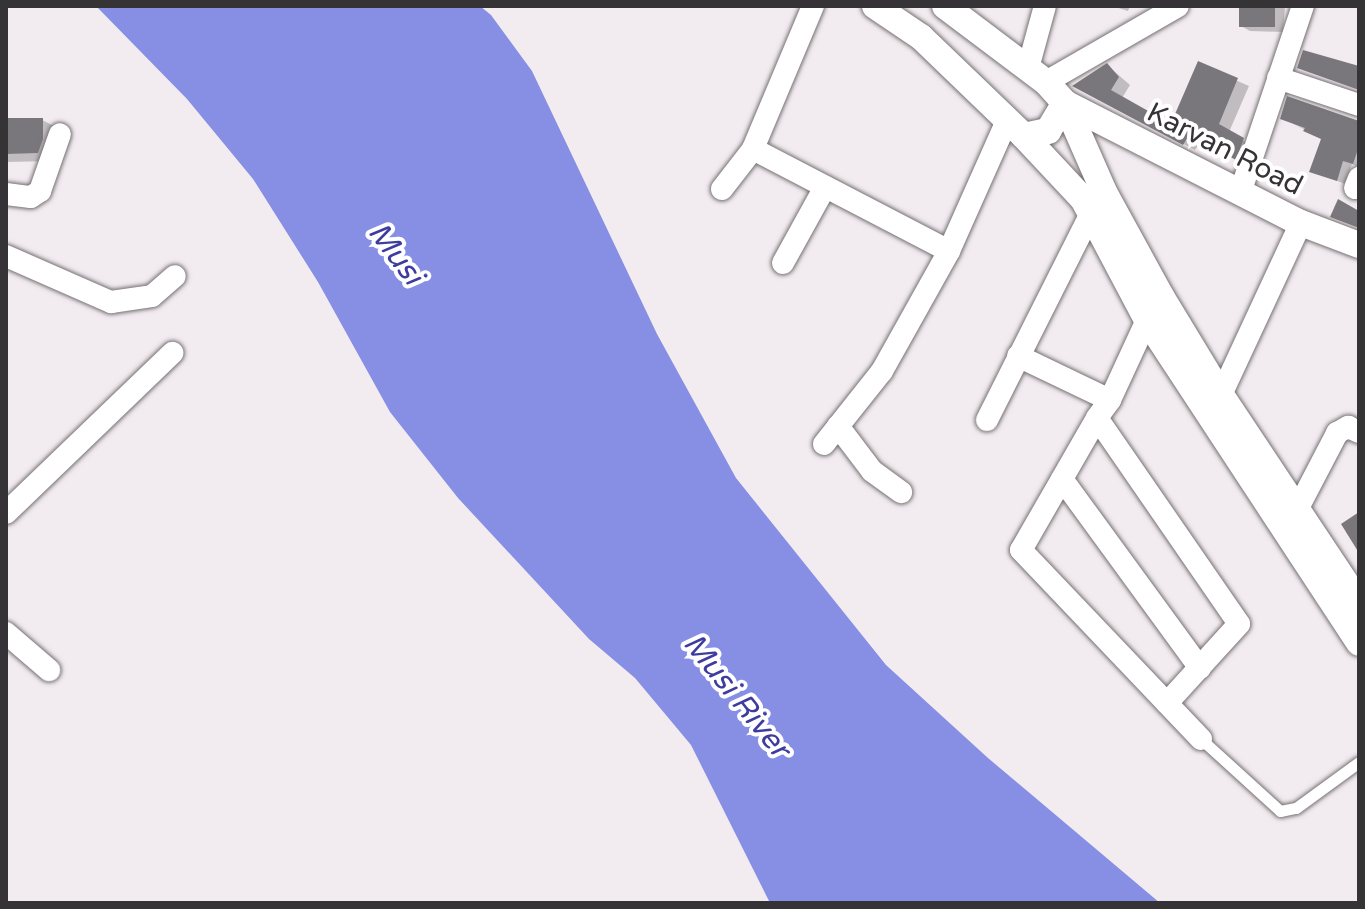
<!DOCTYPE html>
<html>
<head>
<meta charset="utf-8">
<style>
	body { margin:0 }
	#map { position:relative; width:1365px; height:909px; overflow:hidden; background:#f2ecf0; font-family:"Varela Round",sans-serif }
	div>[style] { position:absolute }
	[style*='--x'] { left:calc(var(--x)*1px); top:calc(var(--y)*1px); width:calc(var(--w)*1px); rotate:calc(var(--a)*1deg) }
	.water>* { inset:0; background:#878fe4 }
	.shadow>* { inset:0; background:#0003 }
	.building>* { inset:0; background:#7a777c; transform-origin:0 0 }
	.roads { filter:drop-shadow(0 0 2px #767073) drop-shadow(0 0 2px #767073) }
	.service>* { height:11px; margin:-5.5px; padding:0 5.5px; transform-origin:5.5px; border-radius:5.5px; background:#fff }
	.minor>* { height:22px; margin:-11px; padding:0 11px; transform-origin:11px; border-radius:11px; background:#fff }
	.tertiary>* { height:26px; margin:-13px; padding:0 13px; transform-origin:13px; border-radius:13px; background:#fff }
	span { translate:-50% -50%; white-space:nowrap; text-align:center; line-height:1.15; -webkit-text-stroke:8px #fff; paint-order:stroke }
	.street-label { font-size:28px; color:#353335 }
	.water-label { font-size:30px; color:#3e3c9e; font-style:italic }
	.frame { position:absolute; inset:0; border:8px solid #353335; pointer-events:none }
</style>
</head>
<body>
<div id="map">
	<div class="water">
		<i style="clip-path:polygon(96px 6px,480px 6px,491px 15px,532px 71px,657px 334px,736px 478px,886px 665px,988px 758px,1160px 903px,770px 903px,691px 745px,635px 678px,589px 639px,458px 498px,390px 412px,318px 282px,253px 179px,187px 99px)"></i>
	</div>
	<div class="shadow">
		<i style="clip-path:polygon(1112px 6px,1130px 6px,1128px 11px)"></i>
		<i style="clip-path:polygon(1241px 6px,1285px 6px,1283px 32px,1250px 31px,1241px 26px)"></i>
		<i style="clip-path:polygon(1199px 64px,1249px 86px,1229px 132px,1254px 147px,1248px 164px,1202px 140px,1195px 150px,1086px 92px,1107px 65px,1130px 85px,1122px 98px,1167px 124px,1173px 124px)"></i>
		<i style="clip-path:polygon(1282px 118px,1359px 123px,1359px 167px,1352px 164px,1345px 184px,1312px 171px,1323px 139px)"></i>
		<i style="clip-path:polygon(6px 120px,42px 120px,58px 128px,54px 161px,6px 162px)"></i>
	</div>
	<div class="building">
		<i style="left:1239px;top:6px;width:36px;height:21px"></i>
		<i style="clip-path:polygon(1303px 50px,1359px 66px,1359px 90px,1297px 68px)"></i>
		<i style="clip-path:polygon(1198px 61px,1238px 78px,1219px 124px,1244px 138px,1236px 160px,1189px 135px,1183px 145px,1072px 86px,1107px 63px,1119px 77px,1111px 90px,1166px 121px,1168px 118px,1172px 121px)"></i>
		<i style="clip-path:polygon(1287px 96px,1359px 121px,1359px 146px,1353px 164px,1343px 161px,1337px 181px,1309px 172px,1321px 139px,1303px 131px,1305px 128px,1280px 119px)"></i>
		<i style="clip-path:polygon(6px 118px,43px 118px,43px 139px,38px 153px,6px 154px)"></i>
		<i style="clip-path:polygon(1338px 199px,1359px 211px,1359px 228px,1330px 217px)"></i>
		<i style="clip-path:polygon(1359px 512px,1359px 553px,1341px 524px)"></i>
	</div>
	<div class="roads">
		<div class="service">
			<i style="--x:1201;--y:739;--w:107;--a:42.3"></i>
			<i style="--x:1280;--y:811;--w:16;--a:-11"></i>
			<i style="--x:1296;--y:808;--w:78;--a:-36.1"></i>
		</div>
		<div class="minor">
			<i style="--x:813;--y:6;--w:155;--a:112.8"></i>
			<i style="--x:753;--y:149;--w:221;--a:27.5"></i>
			<i style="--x:949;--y:251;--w:142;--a:-66"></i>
			<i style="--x:1028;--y:68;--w:64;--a:-74.7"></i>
			<i style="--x:1278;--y:78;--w:85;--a:18.4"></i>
			<i style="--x:1046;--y:82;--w:152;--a:-29.9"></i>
			<i style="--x:1355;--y:188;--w:11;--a:-68"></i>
			<i style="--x:722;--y:189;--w:51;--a:-52.2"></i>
			<i style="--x:1240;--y:193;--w:197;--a:-71.4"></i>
			<i style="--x:6;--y:194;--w:25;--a:7"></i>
			<i style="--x:31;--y:197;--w:11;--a:-34"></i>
			<i style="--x:40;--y:191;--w:60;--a:-70.7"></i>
			<i style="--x:6;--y:256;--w:115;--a:23.7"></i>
			<i style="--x:111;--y:302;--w:41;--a:-8.3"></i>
			<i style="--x:152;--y:296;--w:30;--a:-41"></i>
			<i style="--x:783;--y:263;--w:87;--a:-61.1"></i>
			<i style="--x:1018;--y:356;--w:102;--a:25.6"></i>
			<i style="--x:1110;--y:400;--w:88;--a:-65.2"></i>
			<i style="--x:1221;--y:395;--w:190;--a:-65.1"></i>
			<i style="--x:1110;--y:400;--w:22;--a:126"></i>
			<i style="--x:1097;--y:418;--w:250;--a:55.4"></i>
			<i style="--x:1239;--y:624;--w:107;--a:132.3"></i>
			<i style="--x:1097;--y:418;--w:152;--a:119.9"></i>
			<i style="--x:1021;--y:550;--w:261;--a:46.4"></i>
			<i style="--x:987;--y:420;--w:232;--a:-63.3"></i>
			<i style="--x:838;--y:426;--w:56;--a:52.9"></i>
			<i style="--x:872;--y:471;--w:36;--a:36"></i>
			<i style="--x:824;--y:444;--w:93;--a:-51.5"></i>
			<i style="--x:882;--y:371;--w:137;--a:-60.8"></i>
			<i style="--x:1062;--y:479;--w:234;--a:53.9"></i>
			<i style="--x:1297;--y:510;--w:87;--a:-62.5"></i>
			<i style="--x:1337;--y:433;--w:13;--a:-29"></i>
			<i style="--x:1348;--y:427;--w:12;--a:24"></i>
			<i style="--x:6;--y:513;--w:231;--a:-43.9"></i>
			<i style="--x:6;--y:633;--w:57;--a:40.7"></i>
		</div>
		<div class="tertiary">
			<i style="--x:875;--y:6;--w:55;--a:34"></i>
			<i style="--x:921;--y:37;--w:143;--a:43.9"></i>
			<i style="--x:1024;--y:136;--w:86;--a:46.9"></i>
			<i style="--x:1083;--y:199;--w:137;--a:62.1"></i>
			<i style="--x:1147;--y:320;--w:386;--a:56.7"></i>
			<i style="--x:945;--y:6;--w:126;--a:37"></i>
			<i style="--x:1046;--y:82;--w:28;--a:48"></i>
			<i style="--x:1065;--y:103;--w:265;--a:27"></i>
			<i style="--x:1301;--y:223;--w:62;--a:20.8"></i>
			<i style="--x:1065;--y:103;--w:97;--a:66.3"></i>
			<i style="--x:1104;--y:192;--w:119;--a:61.3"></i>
			<i style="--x:1161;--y:296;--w:116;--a:58.8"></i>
			<i style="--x:1221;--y:395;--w:250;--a:56.4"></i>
			<i style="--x:1024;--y:136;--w:25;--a:-12"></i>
			<i style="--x:1048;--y:131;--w:33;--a:-59"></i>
		</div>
	</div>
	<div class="street-label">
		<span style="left:1225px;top:149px;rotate:27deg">Karvan Road</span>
	</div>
	<div class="water-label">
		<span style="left:395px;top:254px;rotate:53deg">Musi</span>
		<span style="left:736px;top:696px;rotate:51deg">Musi River</span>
	</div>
	<div class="frame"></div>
</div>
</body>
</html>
